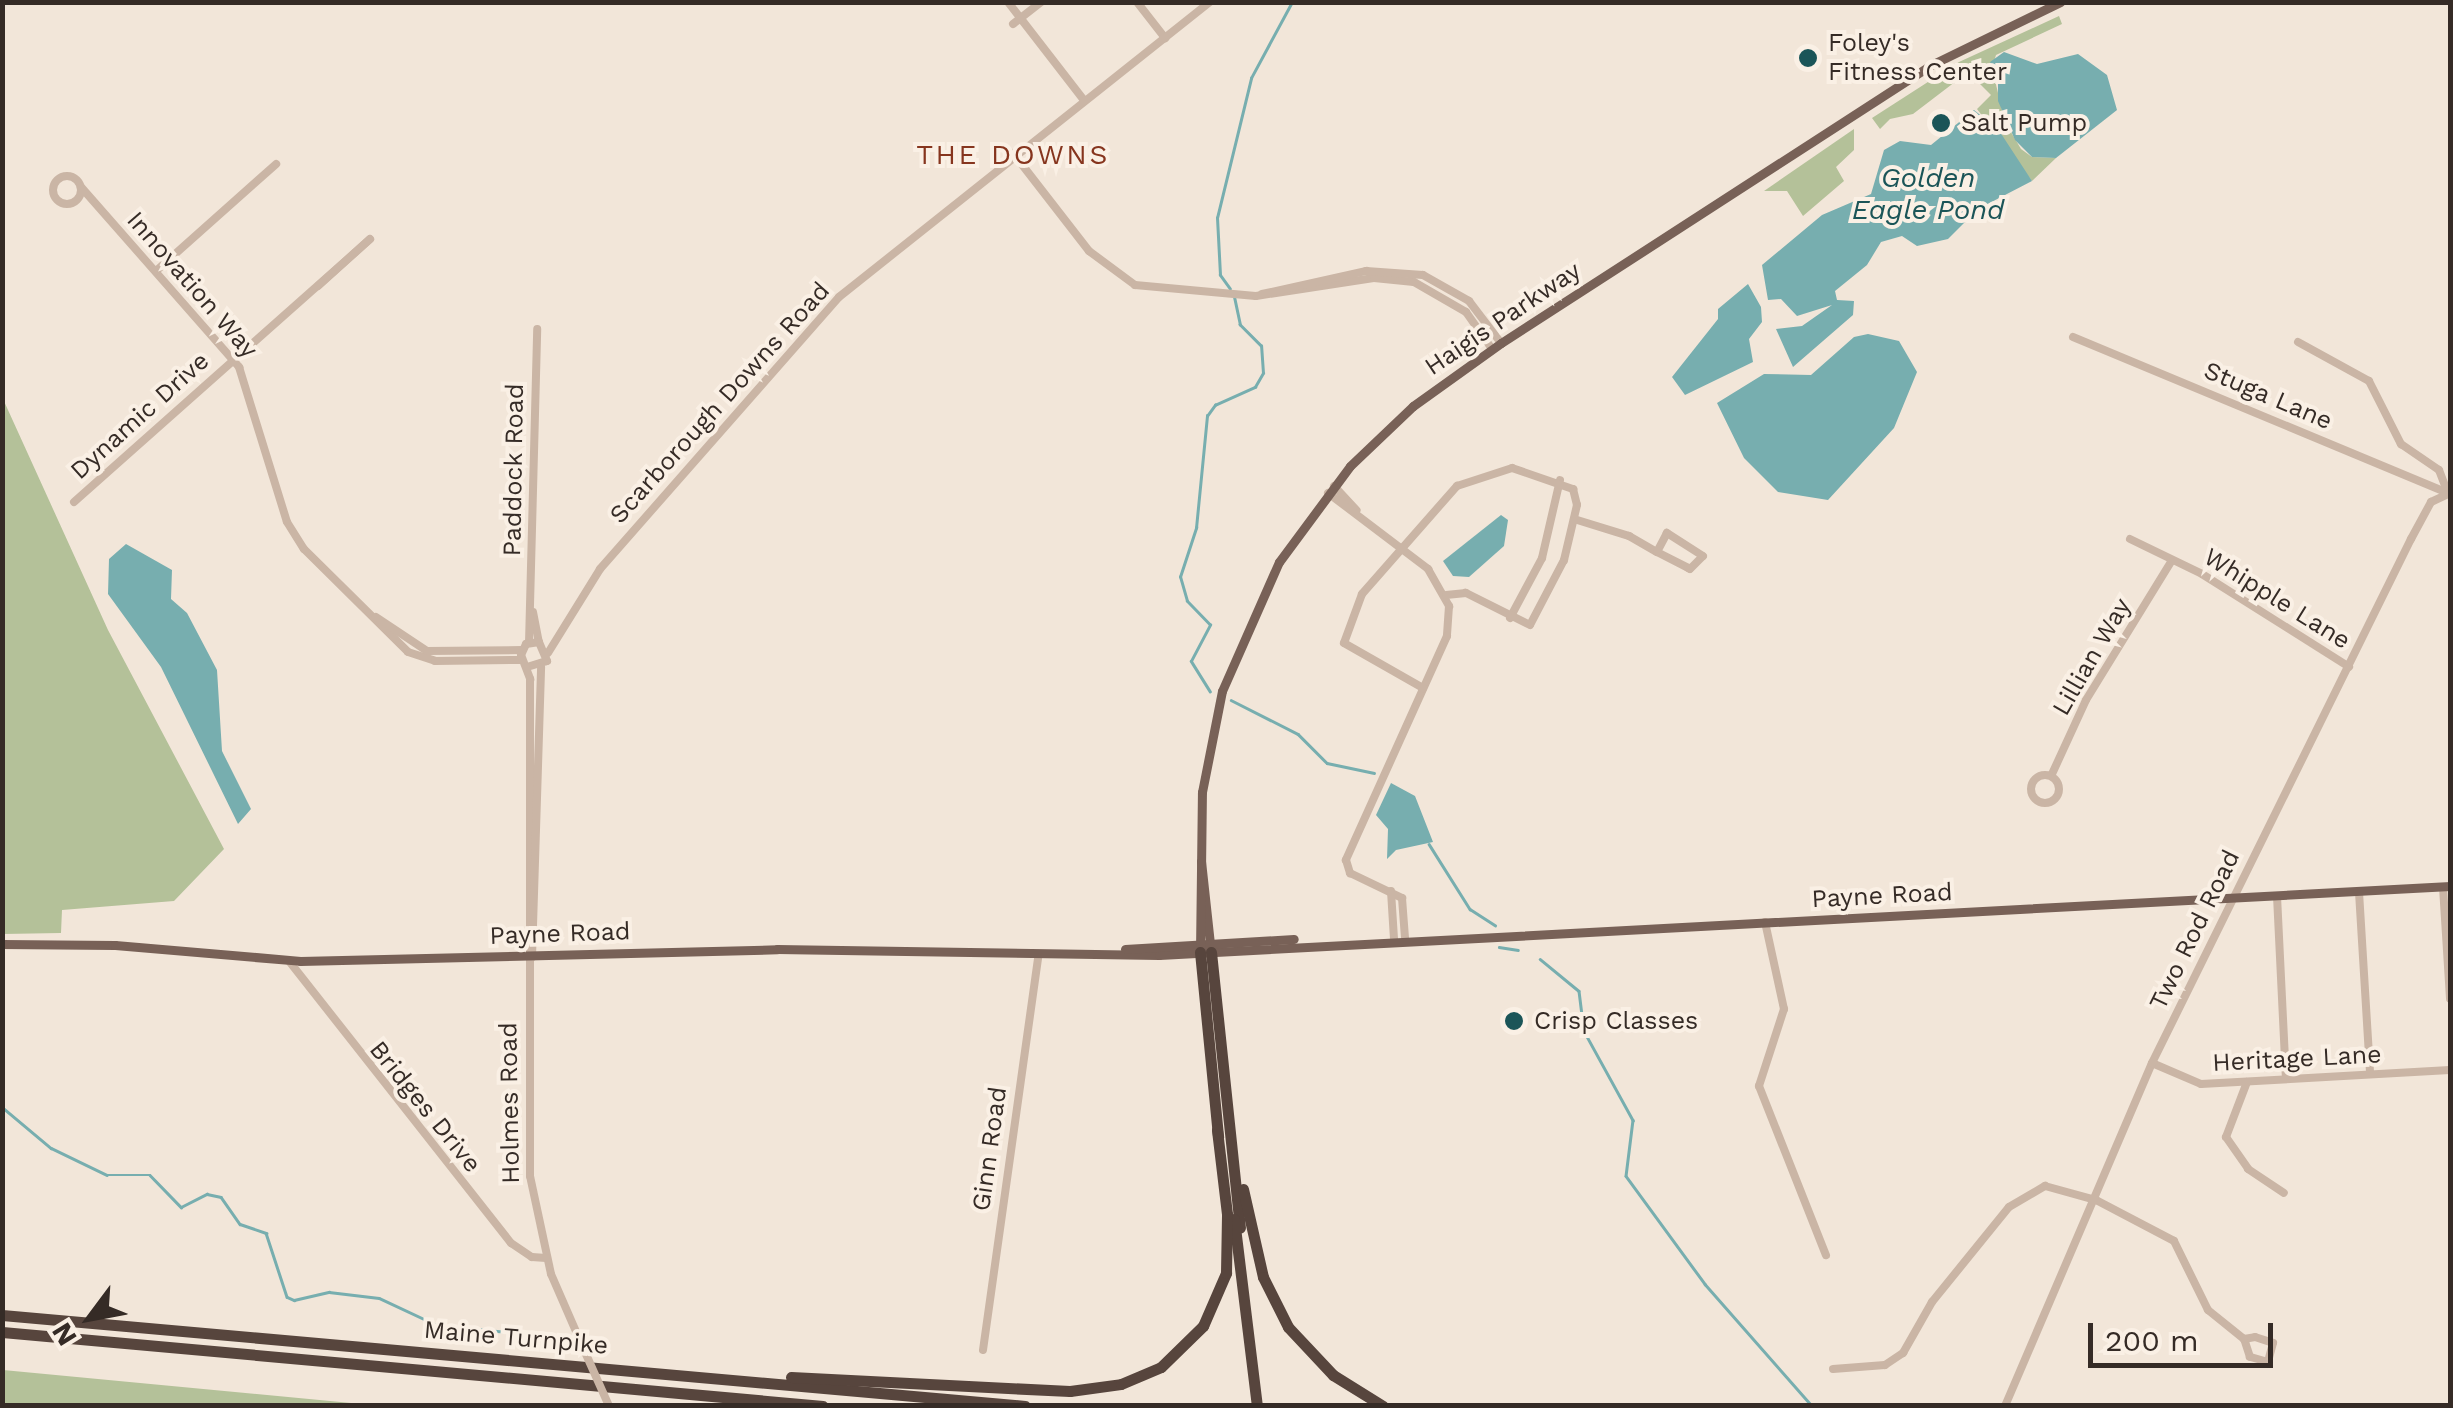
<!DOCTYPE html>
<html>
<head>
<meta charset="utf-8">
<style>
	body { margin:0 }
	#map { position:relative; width:2453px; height:1408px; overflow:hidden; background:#f2e6d9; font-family:"Work Sans",sans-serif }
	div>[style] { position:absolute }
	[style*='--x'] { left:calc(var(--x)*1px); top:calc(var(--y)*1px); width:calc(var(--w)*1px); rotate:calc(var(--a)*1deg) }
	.green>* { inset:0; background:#b4c199 }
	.water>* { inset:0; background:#77aeaf }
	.stream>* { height:2.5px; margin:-1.25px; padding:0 1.25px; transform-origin:1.25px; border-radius:1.25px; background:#77aeaf }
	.minor>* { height:8px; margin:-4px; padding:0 4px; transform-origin:4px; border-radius:4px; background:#cab5a5 }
	.minor>.ring { margin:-4px; padding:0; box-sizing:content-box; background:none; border:8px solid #cab5a5; border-radius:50% }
	.major>* { height:9px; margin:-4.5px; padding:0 4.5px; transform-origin:4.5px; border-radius:4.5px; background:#786157 }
	.highway>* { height:11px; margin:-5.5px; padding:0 5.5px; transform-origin:5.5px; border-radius:5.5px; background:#57453d }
	.minor-bridge>* { height:8px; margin:-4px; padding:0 4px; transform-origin:4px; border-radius:4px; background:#cab5a5 }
	.dots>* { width:28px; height:28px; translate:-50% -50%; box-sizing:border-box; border:5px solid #faf0e5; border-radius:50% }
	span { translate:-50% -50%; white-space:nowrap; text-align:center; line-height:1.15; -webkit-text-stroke:8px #faf0e5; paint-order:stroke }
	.poi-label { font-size:25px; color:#352b26 }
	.left { translate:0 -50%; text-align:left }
	.street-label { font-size:25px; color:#352b26 }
	.neighbourhood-label { font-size:28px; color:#86351e; letter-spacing:2.5px }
	.water-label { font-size:28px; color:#1b5558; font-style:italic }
	.frame { position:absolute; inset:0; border:5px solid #352b26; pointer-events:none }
	.north { position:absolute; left:40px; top:1268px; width:100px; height:100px; -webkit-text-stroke:8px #faf0e5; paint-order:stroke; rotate:238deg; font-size:28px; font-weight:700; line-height:40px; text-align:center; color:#352b26 }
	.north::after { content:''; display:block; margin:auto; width:35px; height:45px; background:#352b26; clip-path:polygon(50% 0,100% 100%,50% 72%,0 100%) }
	.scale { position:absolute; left:2088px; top:1323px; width:185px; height:45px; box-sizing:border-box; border:5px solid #352b26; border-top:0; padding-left:12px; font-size:30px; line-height:35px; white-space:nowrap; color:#352b26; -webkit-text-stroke:8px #faf0e5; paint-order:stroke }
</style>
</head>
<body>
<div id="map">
	<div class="green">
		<i style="clip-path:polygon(2059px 16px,2062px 24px,1996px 55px,1992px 68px,2005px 122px,2021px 149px,2032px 157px,2056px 158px,2032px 181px,1977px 109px,1991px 95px,1968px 72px,1913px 114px,1890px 119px,1880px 129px,1872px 118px,1959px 62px)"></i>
		<i style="clip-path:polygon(1854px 129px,1854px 150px,1836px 167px,1844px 181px,1803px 216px,1787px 191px,1764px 191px)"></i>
		<i style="clip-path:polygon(3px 399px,108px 630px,224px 849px,174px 901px,62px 910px,61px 933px,3px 934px)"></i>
		<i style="clip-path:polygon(2px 1370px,3px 1370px,372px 1405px,3px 1405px)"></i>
	</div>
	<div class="water">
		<i style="clip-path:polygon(2004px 52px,2037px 64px,2078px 54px,2107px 75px,2117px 110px,2056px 158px,2032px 157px,2015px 140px,1998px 101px,1998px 77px,1990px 62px)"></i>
		<i style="clip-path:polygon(1974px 110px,1998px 129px,2032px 181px,1978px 209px,1948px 239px,1917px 246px,1902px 236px,1881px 242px,1867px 265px,1835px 291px,1837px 300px,1854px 301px,1853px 315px,1793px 367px,1776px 329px,1802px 326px,1832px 305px,1797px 316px,1781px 299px,1768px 300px,1762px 265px,1822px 215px,1871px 194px,1884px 150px,1900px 141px,1931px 145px)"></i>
		<i style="clip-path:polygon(1748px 284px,1761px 307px,1762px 322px,1749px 339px,1753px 362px,1685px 395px,1672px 377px,1718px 319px,1718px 309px)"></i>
		<i style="clip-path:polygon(1868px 334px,1899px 341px,1917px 372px,1894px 428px,1828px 500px,1778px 492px,1744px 458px,1717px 403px,1764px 374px,1811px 375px,1854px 337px)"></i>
		<i style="clip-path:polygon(1501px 515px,1508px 520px,1504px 546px,1469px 577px,1453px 576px,1443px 561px)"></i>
		<i style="clip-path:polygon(126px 544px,172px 570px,171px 599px,187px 613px,217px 670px,222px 751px,251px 809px,238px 824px,161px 667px,108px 594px,109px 559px)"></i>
		<i style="clip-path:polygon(1391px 783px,1415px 796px,1433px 842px,1396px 850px,1387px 859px,1388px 829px,1376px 815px)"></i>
	</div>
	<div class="stream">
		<i style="--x:1230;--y:289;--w:17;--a:-126"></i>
		<i style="--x:1220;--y:275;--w:57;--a:-93"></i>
		<i style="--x:1217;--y:218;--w:144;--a:-76.3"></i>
		<i style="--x:1251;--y:78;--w:86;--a:-61.7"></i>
		<i style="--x:1210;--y:692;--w:36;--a:-122"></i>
		<i style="--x:1191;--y:661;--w:41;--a:-62.2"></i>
		<i style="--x:1210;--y:625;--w:33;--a:-134"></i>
		<i style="--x:1187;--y:601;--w:25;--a:-106"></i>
		<i style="--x:1180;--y:577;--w:52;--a:-71.9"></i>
		<i style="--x:1196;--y:528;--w:113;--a:-84.4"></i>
		<i style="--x:1207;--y:416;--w:14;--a:-54"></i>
		<i style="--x:1215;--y:405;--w:44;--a:-24.2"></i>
		<i style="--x:1255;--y:387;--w:16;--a:-60"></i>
		<i style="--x:1263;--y:373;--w:27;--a:-94"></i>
		<i style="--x:1261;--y:346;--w:30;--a:-135"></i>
		<i style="--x:1240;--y:325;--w:30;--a:-102"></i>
		<i style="--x:1231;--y:700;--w:75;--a:26.9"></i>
		<i style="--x:1298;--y:734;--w:41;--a:45"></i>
		<i style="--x:1327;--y:763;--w:48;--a:12"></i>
		<i style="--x:1429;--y:844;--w:77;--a:57.8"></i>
		<i style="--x:1470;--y:909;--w:30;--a:33"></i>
		<i style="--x:1499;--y:947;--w:19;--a:9"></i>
		<i style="--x:1540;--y:959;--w:50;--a:39.4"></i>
		<i style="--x:1579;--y:991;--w:40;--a:82.9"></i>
		<i style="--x:1584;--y:1031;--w:102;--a:61.2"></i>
		<i style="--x:1633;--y:1120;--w:56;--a:97.1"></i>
		<i style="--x:1626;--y:1176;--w:134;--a:53.8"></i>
		<i style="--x:1705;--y:1284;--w:162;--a:48.7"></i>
		<i style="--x:2;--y:1107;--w:64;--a:39.9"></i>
		<i style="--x:51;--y:1148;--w:62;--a:25.7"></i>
		<i style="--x:107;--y:1175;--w:43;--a:0"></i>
		<i style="--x:150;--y:1175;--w:45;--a:45.9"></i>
		<i style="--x:181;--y:1207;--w:29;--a:-27"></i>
		<i style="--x:207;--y:1194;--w:14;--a:12"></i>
		<i style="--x:221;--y:1197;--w:33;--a:55"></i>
		<i style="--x:240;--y:1224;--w:28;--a:19"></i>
		<i style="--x:266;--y:1233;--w:67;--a:71.8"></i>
		<i style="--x:287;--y:1297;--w:8;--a:23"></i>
		<i style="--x:294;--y:1300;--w:36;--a:-13"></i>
		<i style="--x:329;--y:1292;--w:50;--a:6.8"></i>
		<i style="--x:379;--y:1298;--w:64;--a:25"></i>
		<i style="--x:437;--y:1325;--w:111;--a:5.7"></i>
	</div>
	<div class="minor">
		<i style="--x:1008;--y:2;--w:123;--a:52.3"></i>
		<i style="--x:1137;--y:2;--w:46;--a:52.1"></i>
		<i style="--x:1013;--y:24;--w:36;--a:-38"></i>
		<i style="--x:1013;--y:153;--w:124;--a:52.2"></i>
		<i style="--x:1089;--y:251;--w:57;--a:36.5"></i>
		<i style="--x:1135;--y:285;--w:121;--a:5.2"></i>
		<i style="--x:1256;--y:296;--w:119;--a:-8.7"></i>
		<i style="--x:1374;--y:278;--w:40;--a:5.7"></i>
		<i style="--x:1414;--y:282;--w:60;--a:30"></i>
		<i style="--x:1466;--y:312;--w:45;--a:54.9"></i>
		<i class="ring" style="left:53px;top:176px;width:20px;height:20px"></i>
		<i style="--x:81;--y:187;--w:240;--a:48.7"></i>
		<i style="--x:239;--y:367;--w:162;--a:72.8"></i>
		<i style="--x:287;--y:522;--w:32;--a:58"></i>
		<i style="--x:304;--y:549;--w:146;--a:44.7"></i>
		<i style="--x:408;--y:652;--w:28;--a:18"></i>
		<i style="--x:435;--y:661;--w:86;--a:-0.7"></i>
		<i style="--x:156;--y:271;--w:161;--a:-41.7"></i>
		<i style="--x:318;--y:286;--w:70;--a:-42.1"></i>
		<i style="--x:1262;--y:294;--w:107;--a:-12.5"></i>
		<i style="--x:1366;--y:271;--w:57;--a:4"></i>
		<i style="--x:1423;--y:275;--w:53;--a:29.5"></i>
		<i style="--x:1469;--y:301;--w:53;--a:52.7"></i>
		<i style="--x:2073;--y:337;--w:406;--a:22.6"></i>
		<i style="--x:2298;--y:342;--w:81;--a:28.8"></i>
		<i style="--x:2369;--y:381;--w:71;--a:63.1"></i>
		<i style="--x:2401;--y:444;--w:46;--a:34.4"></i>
		<i style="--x:2439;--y:470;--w:25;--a:69"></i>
		<i style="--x:1334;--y:486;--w:33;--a:47"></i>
		<i style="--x:1328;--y:493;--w:126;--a:37.2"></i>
		<i style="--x:1428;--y:569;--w:43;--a:60.4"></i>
		<i style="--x:1449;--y:606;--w:30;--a:94"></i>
		<i style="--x:1447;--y:636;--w:246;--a:114.3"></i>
		<i style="--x:1346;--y:860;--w:14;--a:73"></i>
		<i style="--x:1350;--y:873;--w:58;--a:25.7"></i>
		<i style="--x:1402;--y:898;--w:40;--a:85.7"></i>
		<i style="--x:74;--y:502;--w:396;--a:-41.6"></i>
		<i style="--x:1574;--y:519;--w:58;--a:17.2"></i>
		<i style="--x:1629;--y:536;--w:32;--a:30"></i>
		<i style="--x:1657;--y:552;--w:35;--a:27"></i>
		<i style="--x:1688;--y:568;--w:2;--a:27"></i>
		<i style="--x:1690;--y:569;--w:18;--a:-45"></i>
		<i style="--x:1703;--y:556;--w:43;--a:-147.4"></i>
		<i style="--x:1667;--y:533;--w:21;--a:118"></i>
		<i style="--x:2130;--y:539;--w:80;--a:25.9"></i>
		<i style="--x:2202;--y:574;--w:174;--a:32.3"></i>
		<i style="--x:533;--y:612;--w:31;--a:79"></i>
		<i style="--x:376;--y:617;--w:61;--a:33.7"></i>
		<i style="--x:427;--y:651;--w:95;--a:-0.6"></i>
		<i style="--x:1510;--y:618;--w:68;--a:-61.9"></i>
		<i style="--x:1542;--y:558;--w:80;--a:-77"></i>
		<i style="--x:529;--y:643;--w:314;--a:-88.5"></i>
		<i style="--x:548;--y:653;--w:99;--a:-58.2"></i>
		<i style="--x:600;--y:569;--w:362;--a:-48.7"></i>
		<i style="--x:839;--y:297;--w:474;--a:-38.5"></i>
		<i style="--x:527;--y:667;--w:21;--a:-17"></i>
		<i style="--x:547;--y:661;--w:21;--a:-113"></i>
		<i style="--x:539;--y:642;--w:13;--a:171"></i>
		<i style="--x:526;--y:644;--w:12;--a:114"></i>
		<i style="--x:521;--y:655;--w:26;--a:69"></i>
		<i style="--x:530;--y:679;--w:497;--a:90"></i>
		<i style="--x:530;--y:1176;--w:100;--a:77.9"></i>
		<i style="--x:551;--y:1274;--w:75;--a:66.5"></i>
		<i style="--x:1423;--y:688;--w:91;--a:-150.3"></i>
		<i style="--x:1344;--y:643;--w:52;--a:-69.8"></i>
		<i style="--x:1362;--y:594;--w:144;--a:-48.7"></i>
		<i style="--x:1457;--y:486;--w:58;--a:-18.1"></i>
		<i style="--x:1512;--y:468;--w:65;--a:19"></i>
		<i style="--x:1573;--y:489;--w:16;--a:76"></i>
		<i style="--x:1577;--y:505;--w:57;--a:103.3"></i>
		<i style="--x:1564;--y:560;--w:73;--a:117.6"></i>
		<i style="--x:1530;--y:625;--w:72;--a:-153.4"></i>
		<i style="--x:1466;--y:593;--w:20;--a:174"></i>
		<i style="--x:2052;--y:774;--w:81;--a:-65.3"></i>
		<i style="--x:2086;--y:700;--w:162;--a:-58.4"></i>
		<i class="ring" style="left:2031px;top:775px;width:20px;height:20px"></i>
		<i style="--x:2443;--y:887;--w:112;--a:86.4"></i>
		<i style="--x:1391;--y:891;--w:48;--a:86.4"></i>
		<i style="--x:2359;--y:892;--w:182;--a:86.5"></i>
		<i style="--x:2277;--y:896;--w:183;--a:87.2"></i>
		<i style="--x:1765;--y:922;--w:89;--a:77.7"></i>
		<i style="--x:1784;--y:1009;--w:81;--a:108"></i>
		<i style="--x:1759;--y:1086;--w:182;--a:68.4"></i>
		<i style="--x:532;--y:957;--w:290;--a:-88.2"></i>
		<i style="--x:289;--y:961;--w:359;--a:51.8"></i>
		<i style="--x:511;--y:1243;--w:25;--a:34"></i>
		<i style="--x:532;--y:1257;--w:14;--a:4"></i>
		<i style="--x:2152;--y:1063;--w:53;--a:23.2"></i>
		<i style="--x:2201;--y:1084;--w:249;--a:-3.2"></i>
		<i style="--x:2247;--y:1082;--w:59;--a:110.9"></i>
		<i style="--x:2226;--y:1137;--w:39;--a:55"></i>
		<i style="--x:2248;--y:1169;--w:43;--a:33.7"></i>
		<i style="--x:2255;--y:1337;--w:19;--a:18"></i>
		<i style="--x:2273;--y:1343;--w:20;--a:105"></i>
		<i style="--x:2268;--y:1362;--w:19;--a:-164"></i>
		<i style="--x:2250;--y:1357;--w:19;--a:-108"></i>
		<i style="--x:2244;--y:1339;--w:11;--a:-10"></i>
		<i style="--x:983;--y:1350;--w:400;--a:-82"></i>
		<i style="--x:1833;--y:1369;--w:52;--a:-4.4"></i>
		<i style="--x:1885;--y:1365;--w:22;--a:-34"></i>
		<i style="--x:1903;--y:1353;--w:59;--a:-60.4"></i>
		<i style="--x:1932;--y:1302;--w:122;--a:-51"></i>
		<i style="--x:2009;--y:1207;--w:42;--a:-30.3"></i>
		<i style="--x:2045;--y:1186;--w:53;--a:15.4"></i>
		<i style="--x:2096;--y:1200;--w:88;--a:27.7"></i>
		<i style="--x:2174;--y:1241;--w:77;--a:63.8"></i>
		<i style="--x:2208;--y:1310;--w:46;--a:38.9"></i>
		<i style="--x:2005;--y:1406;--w:373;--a:-66.8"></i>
		<i style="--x:2152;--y:1063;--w:585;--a:-63.7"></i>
		<i style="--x:2411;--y:539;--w:42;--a:-61.6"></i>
		<i style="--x:2431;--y:502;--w:21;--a:-25"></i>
	</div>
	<div class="major">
		<i style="--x:1201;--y:861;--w:83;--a:83.8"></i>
		<i style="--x:2;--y:944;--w:113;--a:0.5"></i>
		<i style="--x:115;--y:945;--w:186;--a:4.9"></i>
		<i style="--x:300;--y:961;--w:477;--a:-1.4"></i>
		<i style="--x:777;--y:949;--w:382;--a:0.9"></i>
		<i style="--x:1159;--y:955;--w:1293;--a:-3.06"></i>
		<i style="--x:1125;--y:949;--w:169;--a:-3.4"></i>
		<i style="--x:1200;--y:952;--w:160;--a:-89.3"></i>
		<i style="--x:1202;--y:792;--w:103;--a:-78.8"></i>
		<i style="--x:1222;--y:691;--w:141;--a:-66.2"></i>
		<i style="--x:1279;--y:562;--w:119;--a:-53.5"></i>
		<i style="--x:1350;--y:466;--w:87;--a:-43.6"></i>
		<i style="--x:1413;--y:406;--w:108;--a:-35.6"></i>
		<i style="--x:1501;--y:343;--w:512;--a:-32.88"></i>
		<i style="--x:1931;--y:65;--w:144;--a:-26"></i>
	</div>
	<div class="highway">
		<i style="--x:1200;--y:952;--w:186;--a:84.4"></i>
		<i style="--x:1211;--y:952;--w:277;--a:84"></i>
		<i style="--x:1243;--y:1189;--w:90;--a:77.2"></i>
		<i style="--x:1263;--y:1277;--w:56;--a:63.4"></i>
		<i style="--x:1288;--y:1327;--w:66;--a:46.8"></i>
		<i style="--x:1333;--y:1375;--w:59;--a:31.8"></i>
		<i style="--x:1234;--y:1219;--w:188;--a:83"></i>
		<i style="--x:2;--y:1315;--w:1027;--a:5.08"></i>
		<i style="--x:2;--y:1332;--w:824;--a:5.15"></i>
		<i style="--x:791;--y:1377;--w:279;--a:2.9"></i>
		<i style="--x:1070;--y:1391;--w:51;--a:-7.8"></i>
		<i style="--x:1121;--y:1384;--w:43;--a:-23"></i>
		<i style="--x:1161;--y:1367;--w:59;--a:-44.3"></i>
		<i style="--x:1203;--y:1326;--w:58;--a:-66.5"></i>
		<i style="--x:1226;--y:1273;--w:59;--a:-89"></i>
		<i style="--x:1227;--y:1214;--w:85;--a:-96.8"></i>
	</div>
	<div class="minor-bridge">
		<i style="--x:581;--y:1343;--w:69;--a:66"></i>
	</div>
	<div class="dots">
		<i style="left:1808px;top:58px;background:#1b5558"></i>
		<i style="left:1941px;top:123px;background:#1b5558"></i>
		<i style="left:1514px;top:1021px;background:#1b5558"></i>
	</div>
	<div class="poi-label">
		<span class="left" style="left:1828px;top:58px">Foley's<br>Fitness Center</span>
		<span class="left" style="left:1961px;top:123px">Salt Pump</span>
		<span class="left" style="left:1534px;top:1021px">Crisp Classes</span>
	</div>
	<div class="street-label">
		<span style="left:192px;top:285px;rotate:49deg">Innovation Way</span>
		<span style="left:1503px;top:319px;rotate:-34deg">Haigis Parkway</span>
		<span style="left:2268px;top:396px;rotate:23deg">Stuga Lane</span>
		<span style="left:720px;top:403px;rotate:-48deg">Scarborough Downs Road</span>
		<span style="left:140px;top:416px;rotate:-42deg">Dynamic Drive</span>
		<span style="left:514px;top:470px;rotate:-89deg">Paddock Road</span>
		<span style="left:2277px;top:599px;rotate:32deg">Whipple Lane</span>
		<span style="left:2092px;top:657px;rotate:-60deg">Lillian Way</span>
		<span style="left:1882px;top:896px;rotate:-3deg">Payne Road</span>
		<span style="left:2195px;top:930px;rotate:-64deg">Two Rod Road</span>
		<span style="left:560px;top:934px;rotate:-2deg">Payne Road</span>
		<span style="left:2297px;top:1059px;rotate:-3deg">Heritage Lane</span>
		<span style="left:510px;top:1103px;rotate:-91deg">Holmes Road</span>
		<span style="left:425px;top:1107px;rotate:51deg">Bridges Drive</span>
		<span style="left:990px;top:1149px;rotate:-82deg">Ginn Road</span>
		<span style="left:516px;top:1338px;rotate:5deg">Maine Turnpike</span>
	</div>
	<div class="neighbourhood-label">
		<span style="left:1013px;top:155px">THE DOWNS</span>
	</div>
	<div class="water-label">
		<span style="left:1928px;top:194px">Golden<br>Eagle Pond</span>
	</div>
	<div class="frame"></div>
	<div class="north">N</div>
	<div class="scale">200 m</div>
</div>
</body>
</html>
